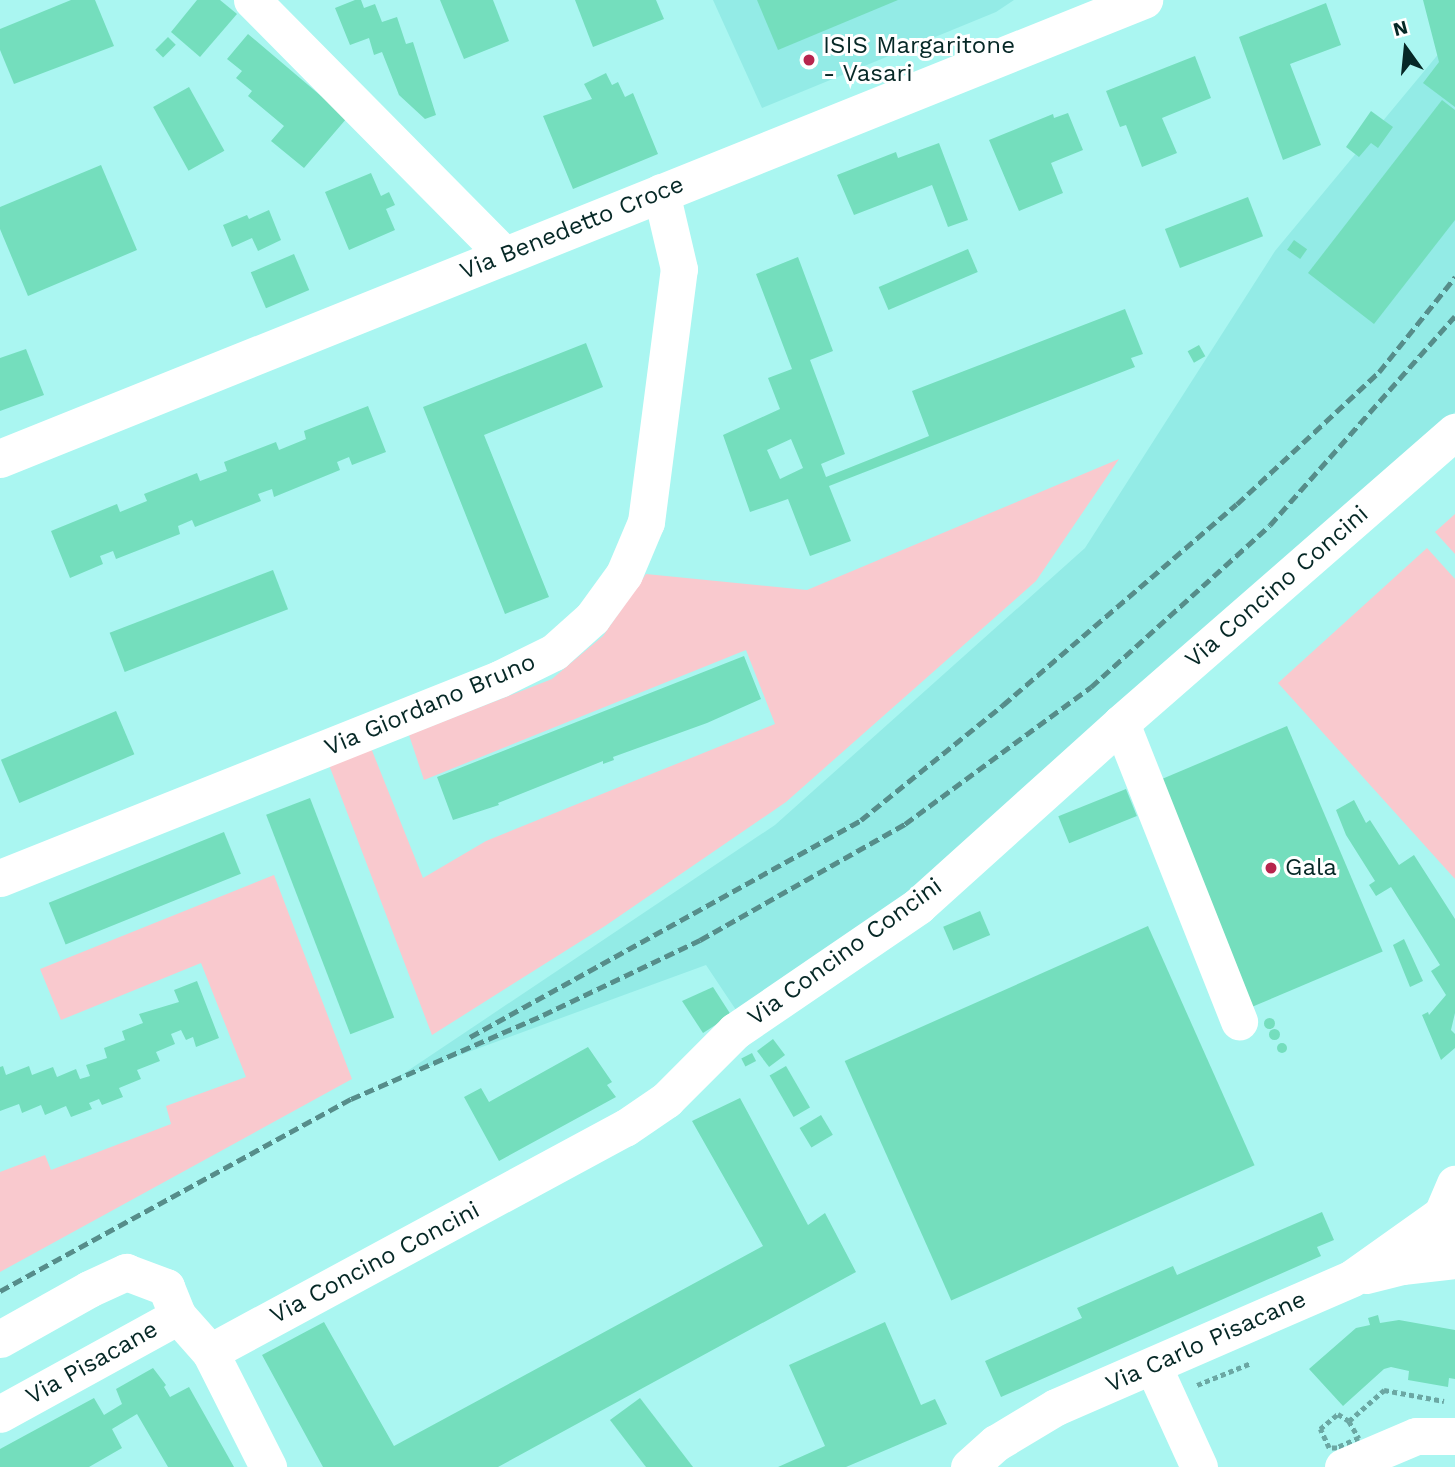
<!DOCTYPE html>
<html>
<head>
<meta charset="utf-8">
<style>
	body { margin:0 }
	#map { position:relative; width:1455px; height:1467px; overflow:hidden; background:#aaf6f1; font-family:"Work Sans",sans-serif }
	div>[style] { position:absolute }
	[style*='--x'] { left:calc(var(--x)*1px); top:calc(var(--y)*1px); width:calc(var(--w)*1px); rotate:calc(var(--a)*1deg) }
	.built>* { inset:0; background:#93ebe6 }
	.green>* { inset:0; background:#f9c9ce }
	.building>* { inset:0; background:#74debd; transform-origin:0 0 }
	.round { border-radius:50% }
	.path>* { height:4.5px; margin-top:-2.25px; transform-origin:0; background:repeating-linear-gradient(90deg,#6ba7a3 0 5px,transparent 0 8.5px) }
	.minor>* { height:37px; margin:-18.5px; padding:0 18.5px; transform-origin:18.5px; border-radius:18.5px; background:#fff }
	.major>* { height:38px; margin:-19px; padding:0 19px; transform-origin:19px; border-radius:19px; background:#fff }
	.rail>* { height:5px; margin-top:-2.5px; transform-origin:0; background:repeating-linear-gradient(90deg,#568d8a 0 10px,transparent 0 15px) }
	.dots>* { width:19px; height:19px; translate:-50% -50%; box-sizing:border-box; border:4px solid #fff; border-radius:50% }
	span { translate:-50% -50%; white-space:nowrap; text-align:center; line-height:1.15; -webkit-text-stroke:6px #fff; paint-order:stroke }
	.poi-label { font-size:24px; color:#062826 }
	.left { translate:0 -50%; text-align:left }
	.street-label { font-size:24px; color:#062826 }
	.north { position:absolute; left:1371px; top:14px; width:70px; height:70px; -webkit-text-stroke:5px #fff; paint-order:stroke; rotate:345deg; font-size:19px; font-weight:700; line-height:28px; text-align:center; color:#062826 }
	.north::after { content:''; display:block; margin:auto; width:24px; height:32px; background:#062826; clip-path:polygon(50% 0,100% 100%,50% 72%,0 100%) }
</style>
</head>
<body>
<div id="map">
	<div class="built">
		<i style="clip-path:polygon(713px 0,1014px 0,996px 12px,762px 108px)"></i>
		<i style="clip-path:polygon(1455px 34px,1455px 412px,911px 899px,740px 1016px,706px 965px,397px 1078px,775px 825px,1085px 548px,1275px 251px)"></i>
	</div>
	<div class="green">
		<i style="clip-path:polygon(1119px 459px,1036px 581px,786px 802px,605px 926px,432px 1035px,329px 765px,371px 748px,423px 878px,486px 841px,775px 724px,746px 650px,424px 780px,409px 735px,552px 679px,603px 636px,646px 574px,807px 590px)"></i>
		<i style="clip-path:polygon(1455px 514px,1455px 554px,1435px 532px)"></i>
		<i style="clip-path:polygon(1427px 548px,1455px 579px,1455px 879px,1278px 683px)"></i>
		<i style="clip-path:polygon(274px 875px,352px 1079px,0 1272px,0 1172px,45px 1155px,51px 1170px,171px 1124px,166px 1106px,246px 1077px,201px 963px,61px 1020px,40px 969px)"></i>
	</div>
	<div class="building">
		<i style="clip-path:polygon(71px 0,95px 0,114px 46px,14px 84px,0 50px,0 29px)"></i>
		<i style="clip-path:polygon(197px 0,220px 0,237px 14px,200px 57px,171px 32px)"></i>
		<i style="clip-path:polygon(355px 0,361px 0,364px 8px,375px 4px,382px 22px,397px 17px,406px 44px,413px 42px,436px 115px,425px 119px,399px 95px,382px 52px,374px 55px,369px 38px,350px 45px,335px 8px)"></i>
		<i style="clip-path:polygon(440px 0,493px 0,509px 41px,464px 59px)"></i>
		<i style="clip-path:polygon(575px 0,656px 0,664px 19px,593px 47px)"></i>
		<i style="clip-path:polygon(757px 0,898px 0,778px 50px)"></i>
		<i style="clip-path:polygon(1423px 0,1455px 0,1455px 107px,1423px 83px,1439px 62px)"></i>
		<i style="clip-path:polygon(1326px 3px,1341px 45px,1290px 64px,1321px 145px,1283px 160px,1239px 37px)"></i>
		<i style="clip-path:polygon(248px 34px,347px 118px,304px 168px,271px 141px,284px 126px,248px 96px,252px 91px,236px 78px,242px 71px,227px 59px)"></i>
		<i style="left:168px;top:37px;width:11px;height:18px;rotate:45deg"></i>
		<i style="clip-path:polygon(1195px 56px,1211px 98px,1162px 118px,1177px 153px,1142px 167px,1126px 125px,1120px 127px,1106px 91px)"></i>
		<i style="clip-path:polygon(606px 73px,612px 85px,618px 82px,625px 97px,633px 93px,658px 154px,573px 189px,543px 116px,592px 99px,584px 84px)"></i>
		<i style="left:189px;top:87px;width:73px;height:41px;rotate:61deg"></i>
		<i style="clip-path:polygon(1442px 100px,1455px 110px,1455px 220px,1374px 324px,1308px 273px)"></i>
		<i style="clip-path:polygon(1371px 111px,1393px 127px,1378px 148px,1371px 143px,1359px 157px,1346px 147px)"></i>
		<i style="clip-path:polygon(1068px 113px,1083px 150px,1051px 163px,1063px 193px,1019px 211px,989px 140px,1053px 114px,1054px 118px)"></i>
		<i style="clip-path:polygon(939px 143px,968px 220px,948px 227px,932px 185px,854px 215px,837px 175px,896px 152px,898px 158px)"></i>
		<i style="clip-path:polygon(101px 165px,137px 250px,28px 296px,0 229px,0 207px)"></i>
		<i style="clip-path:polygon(371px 173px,381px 196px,389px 192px,395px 205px,386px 209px,395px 230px,349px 250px,325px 192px)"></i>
		<i style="left:1248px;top:197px;width:42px;height:89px;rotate:69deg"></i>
		<i style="clip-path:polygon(269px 210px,281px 240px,258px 251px,252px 238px,232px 247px,223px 225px,247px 215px,249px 219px)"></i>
		<i style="left:1294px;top:240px;width:16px;height:12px;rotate:35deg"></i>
		<i style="left:968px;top:249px;width:25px;height:97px;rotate:67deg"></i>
		<i style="left:294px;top:254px;width:39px;height:47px;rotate:67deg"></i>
		<i style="clip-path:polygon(evenodd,798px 257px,833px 351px,810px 360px,845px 454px,821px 464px,826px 477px,929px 436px,912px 391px,1125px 309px,1143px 354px,1131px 358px,1135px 367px,829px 486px,851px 541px,810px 556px,788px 499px,750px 512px,723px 435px,780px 409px,768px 378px,792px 369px,756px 274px,798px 257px,791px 439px,803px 468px,780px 479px,767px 450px,791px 439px)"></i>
		<i style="clip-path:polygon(586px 343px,603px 387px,484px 435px,549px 597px,505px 614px,423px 407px)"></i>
		<i style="left:1199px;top:345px;width:13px;height:13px;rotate:61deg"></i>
		<i style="clip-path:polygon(26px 349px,44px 395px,0 411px,0 358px)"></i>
		<i style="clip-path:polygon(368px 406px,386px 452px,352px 465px,349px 457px,337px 462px,340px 470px,274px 497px,272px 489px,258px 494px,261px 501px,195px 527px,192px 520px,178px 526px,180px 534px,116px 559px,113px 551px,100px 556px,103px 564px,70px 578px,51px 531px,117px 504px,120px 512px,147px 501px,144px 494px,197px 473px,200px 481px,227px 471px,224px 462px,276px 442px,279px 450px,306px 439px,304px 431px)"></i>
		<i style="left:273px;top:570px;width:42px;height:175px;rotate:69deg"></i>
		<i style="clip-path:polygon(744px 656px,761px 699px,707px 723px,613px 757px,614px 760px,603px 764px,603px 761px,498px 803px,499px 805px,453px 820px,437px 777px)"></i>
		<i style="left:116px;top:711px;width:47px;height:125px;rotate:67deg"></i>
		<i style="left:1287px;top:726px;width:245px;height:141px;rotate:67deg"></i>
		<i style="left:1126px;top:789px;width:29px;height:73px;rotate:68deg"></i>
		<i style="left:310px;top:798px;width:235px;height:47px;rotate:69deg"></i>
		<i style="clip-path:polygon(1354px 800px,1366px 823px,1370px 820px,1399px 865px,1414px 855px,1455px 919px,1455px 1013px,1451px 1030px,1455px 1034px,1455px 1048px,1441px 1060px,1422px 1015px,1428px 1012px,1429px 1015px,1446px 995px,1431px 971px,1440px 965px,1391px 887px,1376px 896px,1369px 885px,1375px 881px,1346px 835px,1336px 810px)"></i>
		<i style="left:224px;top:832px;width:45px;height:189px;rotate:68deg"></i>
		<i style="left:980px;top:911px;width:26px;height:40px;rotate:67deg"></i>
		<i style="left:1148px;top:926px;width:262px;height:332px;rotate:66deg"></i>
		<i style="clip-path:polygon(1404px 939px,1423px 981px,1410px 987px,1393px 945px)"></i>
		<i style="clip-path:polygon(197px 981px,219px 1038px,196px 1047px,193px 1037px,186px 1040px,181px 1030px,171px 1034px,175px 1044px,156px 1052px,160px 1061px,137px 1070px,141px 1079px,119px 1088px,123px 1097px,102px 1105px,99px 1099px,89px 1103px,92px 1109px,71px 1117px,66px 1106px,45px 1115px,41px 1105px,22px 1113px,19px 1104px,0 1111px,0 1067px,3px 1066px,6px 1075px,29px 1066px,32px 1075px,53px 1067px,57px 1077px,76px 1069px,80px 1079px,90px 1076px,86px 1065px,107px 1058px,104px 1048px,125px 1040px,122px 1031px,143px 1023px,139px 1014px,179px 1002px,174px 990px)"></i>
		<i style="clip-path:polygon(713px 987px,731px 1015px,703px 1033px,682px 1001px)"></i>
		<i class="round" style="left:1263.5px;top:1017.5px;width:11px;height:11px"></i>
		<i class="round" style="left:1268.5px;top:1028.5px;width:11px;height:11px"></i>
		<i style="left:773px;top:1039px;width:20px;height:20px;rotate:53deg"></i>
		<i class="round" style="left:1277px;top:1043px;width:10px;height:10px"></i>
		<i style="clip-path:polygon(588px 1047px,612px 1082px,607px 1085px,616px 1097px,499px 1161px,464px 1097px,481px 1088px,489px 1102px)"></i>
		<i style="left:752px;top:1053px;width:9px;height:12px;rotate:63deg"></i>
		<i style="left:786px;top:1066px;width:48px;height:19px;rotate:60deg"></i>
		<i style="clip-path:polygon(740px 1098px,808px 1225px,825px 1213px,856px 1272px,498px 1467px,323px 1467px,262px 1355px,324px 1322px,394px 1446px,763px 1246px,692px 1121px)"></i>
		<i style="left:821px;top:1115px;width:23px;height:25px;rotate:59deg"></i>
		<i style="clip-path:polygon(1322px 1212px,1334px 1240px,1317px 1247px,1321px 1256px,1001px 1397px,985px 1361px,1082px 1318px,1077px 1308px,1173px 1266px,1177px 1275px)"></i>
		<i style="clip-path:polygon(1378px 1315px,1380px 1323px,1399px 1320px,1455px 1330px,1455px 1379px,1449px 1378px,1448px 1387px,1408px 1380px,1409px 1371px,1391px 1367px,1384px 1369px,1343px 1406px,1309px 1369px,1356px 1328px,1370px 1325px,1368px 1318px)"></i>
		<i style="clip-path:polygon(885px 1322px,921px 1405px,935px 1399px,947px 1424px,846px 1467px,778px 1467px,825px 1446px,789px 1365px)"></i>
		<i style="clip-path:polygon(153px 1368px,166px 1385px,164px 1387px,170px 1397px,189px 1387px,234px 1467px,168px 1467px,137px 1414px,112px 1429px,122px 1448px,89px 1467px,0 1467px,0 1449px,94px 1398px,104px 1415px,122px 1404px,116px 1389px)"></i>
		<i style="clip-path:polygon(640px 1398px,693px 1467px,646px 1467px,610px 1420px)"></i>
	</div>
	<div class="path">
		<i style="--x:1197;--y:1385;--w:58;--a:-22.2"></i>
		<i style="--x:1338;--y:1414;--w:13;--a:32"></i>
		<i style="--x:1349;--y:1421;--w:20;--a:60"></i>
		<i style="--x:1359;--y:1438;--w:24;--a:156"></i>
		<i style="--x:1337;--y:1448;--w:8;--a:180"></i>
		<i style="--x:1329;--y:1448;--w:21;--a:-115"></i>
		<i style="--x:1320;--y:1429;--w:23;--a:-40"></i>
		<i style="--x:1349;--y:1421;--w:47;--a:-41.5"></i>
		<i style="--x:1384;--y:1390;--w:61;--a:10.4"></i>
	</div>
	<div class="minor">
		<i style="--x:252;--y:0;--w:359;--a:45.3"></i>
		<i style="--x:1121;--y:723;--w:321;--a:68.4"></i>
		<i style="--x:0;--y:878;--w:537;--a:-21.74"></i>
		<i style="--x:499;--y:679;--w:61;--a:-26.1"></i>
		<i style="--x:554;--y:652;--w:51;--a:-41.8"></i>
		<i style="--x:592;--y:618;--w:54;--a:-54"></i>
		<i style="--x:624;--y:574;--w:56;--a:-67.1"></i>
		<i style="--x:646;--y:522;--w:255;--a:-82.6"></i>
		<i style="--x:679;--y:269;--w:79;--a:-103.2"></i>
		<i style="--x:1445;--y:1239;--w:25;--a:-97"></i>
		<i style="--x:1442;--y:1214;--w:33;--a:-67"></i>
		<i style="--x:1366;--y:1275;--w:37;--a:-14"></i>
		<i style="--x:1402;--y:1266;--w:53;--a:-6.5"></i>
		<i style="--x:178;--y:1316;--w:48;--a:48.4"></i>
		<i style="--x:210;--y:1352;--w:472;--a:-28.4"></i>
		<i style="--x:625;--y:1128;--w:50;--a:-34.3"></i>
		<i style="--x:666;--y:1100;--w:98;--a:-45"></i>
		<i style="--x:735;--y:1031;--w:222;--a:-34.3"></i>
		<i style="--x:918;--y:906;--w:273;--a:-42"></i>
		<i style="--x:1121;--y:723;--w:443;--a:-41.1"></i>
		<i style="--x:0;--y:1339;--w:102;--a:-29.3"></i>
		<i style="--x:89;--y:1289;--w:41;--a:-24.7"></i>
		<i style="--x:126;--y:1272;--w:43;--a:20.6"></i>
		<i style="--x:166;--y:1287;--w:31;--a:68"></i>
		<i style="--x:178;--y:1316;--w:203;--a:151.2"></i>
		<i style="--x:210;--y:1352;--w:129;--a:63.2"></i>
		<i style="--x:1153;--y:1366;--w:111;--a:65.5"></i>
		<i style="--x:969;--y:1467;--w:36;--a:-42"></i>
		<i style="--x:996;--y:1443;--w:70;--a:-31"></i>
		<i style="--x:1056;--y:1407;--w:323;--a:-23.5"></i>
		<i style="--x:1352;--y:1278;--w:110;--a:-35.4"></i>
		<i style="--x:1343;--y:1467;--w:79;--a:-23"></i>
		<i style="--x:1416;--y:1436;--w:39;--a:0"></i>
	</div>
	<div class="major">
		<i style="--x:0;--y:459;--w:1233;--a:-21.86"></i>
	</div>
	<div class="rail">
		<i style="--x:470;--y:1037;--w:447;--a:-29"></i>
		<i style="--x:861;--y:820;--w:183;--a:-39"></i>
		<i style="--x:1003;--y:705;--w:308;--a:-40.7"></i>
		<i style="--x:1237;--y:504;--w:194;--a:-42.9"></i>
		<i style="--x:1379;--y:372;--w:122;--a:-51.3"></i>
		<i style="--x:0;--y:1291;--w:400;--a:-28.7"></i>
		<i style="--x:351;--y:1099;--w:210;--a:-23.6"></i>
		<i style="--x:543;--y:1015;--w:174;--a:-25.5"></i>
		<i style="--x:700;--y:940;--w:236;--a:-29.5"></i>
		<i style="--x:905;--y:824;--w:231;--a:-36.4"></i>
		<i style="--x:1091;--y:687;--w:241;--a:-42.1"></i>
		<i style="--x:1270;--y:525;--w:279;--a:-48.5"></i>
	</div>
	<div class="dots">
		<i style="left:809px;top:60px;background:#b6254d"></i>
		<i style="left:1271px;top:868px;background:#b6254d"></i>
	</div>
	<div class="poi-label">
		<span class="left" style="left:823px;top:60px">ISIS Margaritone<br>- Vasari</span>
		<span class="left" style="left:1285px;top:868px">Gala</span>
	</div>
	<div class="street-label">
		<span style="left:572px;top:228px;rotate:-22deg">Via Benedetto Croce</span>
		<span style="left:1277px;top:587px;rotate:-41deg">Via Concino Concini</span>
		<span style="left:430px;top:705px;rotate:-23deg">Via Giordano Bruno</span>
		<span style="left:845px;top:952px;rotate:-36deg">Via Concino Concini</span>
		<span style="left:375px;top:1263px;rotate:-28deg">Via Concino Concini</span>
		<span style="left:1206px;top:1342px;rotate:-24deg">Via Carlo Pisacane</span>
		<span style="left:92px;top:1363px;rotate:-29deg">Via Pisacane</span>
	</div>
	<div class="north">N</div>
</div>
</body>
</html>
